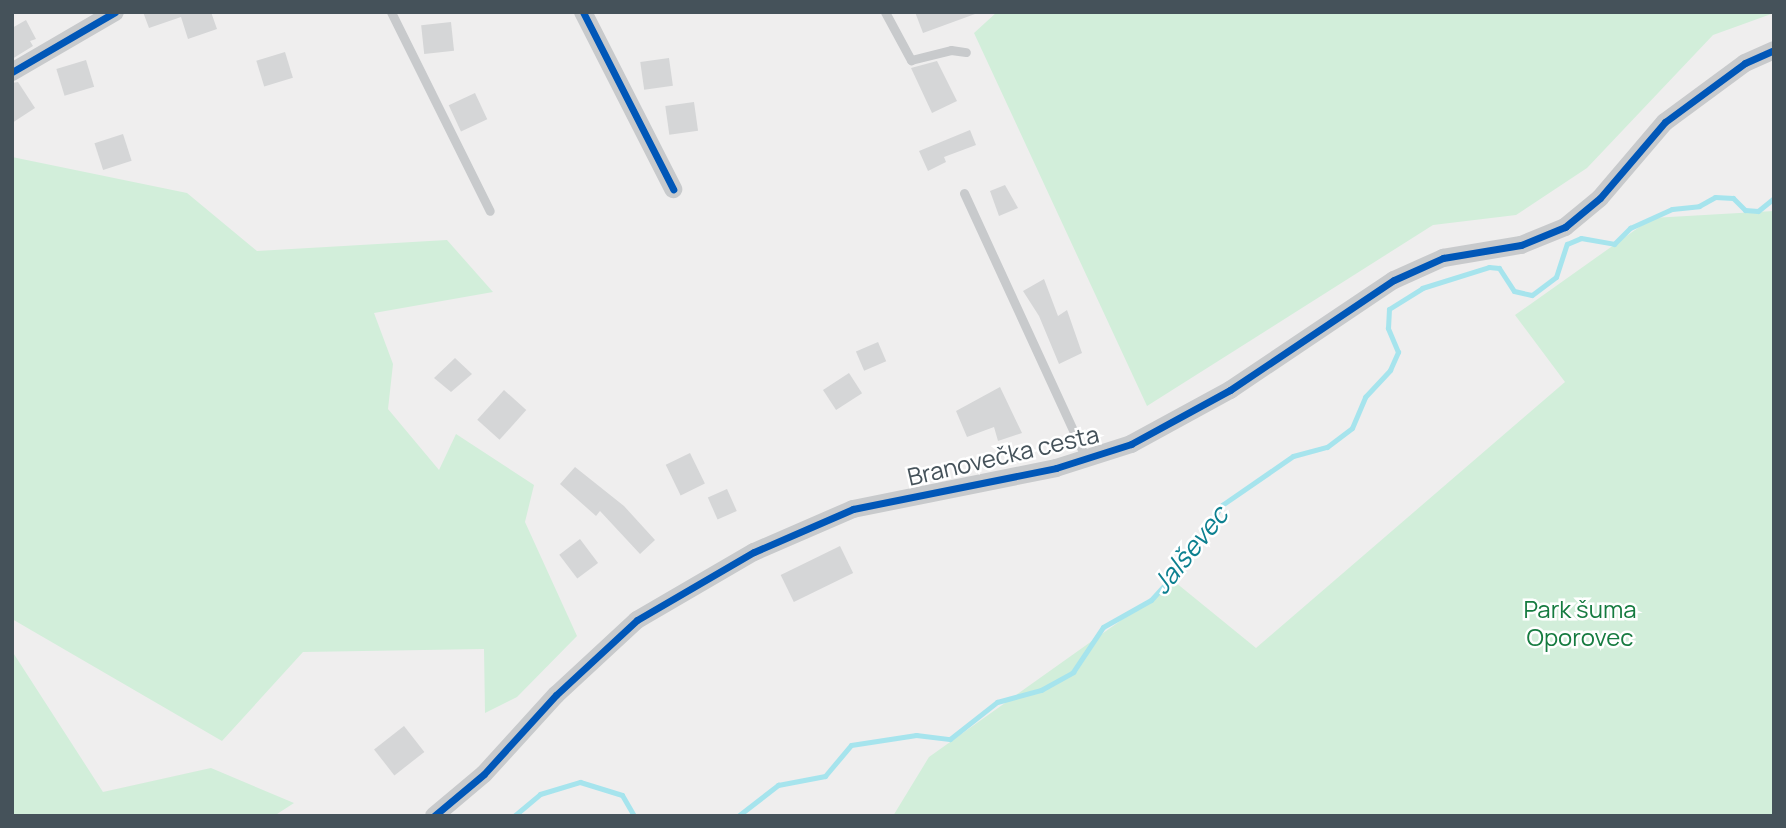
<!DOCTYPE html>
<html>
<head>
<meta charset="utf-8">
<style>
	body { margin:0 }
	#map { position:relative; width:1786px; height:828px; overflow:hidden; background:#efeeee; font-family:Manrope,sans-serif }
	div>[style] { position:absolute }
	[style*='--x'] { left:calc(var(--x)*1px); top:calc(var(--y)*1px); width:calc(var(--w)*1px); rotate:calc(var(--a)*1deg) }
	.green>* { inset:0; background:#d2eeda }
	.stream>* { height:5px; margin:-2.5px; padding:0 2.5px; transform-origin:2.5px; border-radius:2.5px; background:#a6e4ed }
	.building>* { inset:0; background:#d5d6d7; transform-origin:0 0 }
	.lane>* { height:9px; margin:-4.5px; padding:0 4.5px; transform-origin:4.5px; border-radius:4.5px; background:#c8cacc }
	.street>* { height:18px; margin:-9px; padding:0 9px; transform-origin:9px; border-radius:9px; background:#c8cacc }
	.cycleway>* { height:7px; margin:-3.5px; padding:0 3.5px; transform-origin:3.5px; border-radius:3.5px; background:#0057b8 }
	span { translate:-50% -50%; white-space:nowrap; text-align:center; line-height:1.15; -webkit-text-stroke:5px #fff; paint-order:stroke }
	.street-label { font-size:24px; color:#45525a }
	.park-label { font-size:24px; color:#167b40 }
	.water-label { font-size:26px; color:#0c8090; font-style:italic }
	.frame { position:absolute; inset:0; border:14px solid #45525a; pointer-events:none }
</style>
</head>
<body>
<div id="map">
	<div class="green">
		<i style="clip-path:polygon(997px 12px,1774px 12px,1774px 13px,1713px 35px,1587px 168px,1516px 215px,1433px 225px,1147px 406px,974px 33px)"></i>
		<i style="clip-path:polygon(12px 157px,187px 193px,257px 251px,447px 240px,493px 292px,374px 313px,393px 364px,388px 409px,439px 470px,456px 434px,534px 485px,525px 522px,577px 636px,517px 697px,485px 713px,484px 649px,303px 652px,222px 741px,12px 619px)"></i>
		<i style="clip-path:polygon(1774px 211px,1774px 816px,893px 816px,929px 757px,1175px 582px,1256px 648px,1565px 382px,1515px 315px,1652px 218px)"></i>
		<i style="clip-path:polygon(12px 651px,103px 792px,211px 768px,294px 803px,274px 816px,12px 816px)"></i>
	</div>
	<div class="stream">
		<i style="--x:514;--y:816;--w:34;--a:-40"></i>
		<i style="--x:540;--y:794;--w:42;--a:-16.7"></i>
		<i style="--x:580;--y:782;--w:44;--a:17.2"></i>
		<i style="--x:622;--y:795;--w:24;--a:60"></i>
		<i style="--x:738;--y:816;--w:51;--a:-37.8"></i>
		<i style="--x:778;--y:785;--w:48;--a:-10.8"></i>
		<i style="--x:825;--y:776;--w:40;--a:-50"></i>
		<i style="--x:851;--y:745;--w:66;--a:-8.7"></i>
		<i style="--x:916;--y:735;--w:34;--a:7"></i>
		<i style="--x:950;--y:739;--w:60;--a:-38.2"></i>
		<i style="--x:997;--y:702;--w:46;--a:-15.3"></i>
		<i style="--x:1041;--y:690;--w:37;--a:-29"></i>
		<i style="--x:1073;--y:672;--w:54;--a:-56.3"></i>
		<i style="--x:1103;--y:627;--w:55;--a:-29.4"></i>
		<i style="--x:1151;--y:600;--w:43;--a:-47.8"></i>
		<i style="--x:1180;--y:568;--w:76;--a:-56.3"></i>
		<i style="--x:1222;--y:505;--w:86;--a:-34.6"></i>
		<i style="--x:1293;--y:456;--w:35;--a:-15"></i>
		<i style="--x:1327;--y:447;--w:31;--a:-37"></i>
		<i style="--x:1352;--y:428;--w:34;--a:-67"></i>
		<i style="--x:1365;--y:397;--w:37;--a:-47"></i>
		<i style="--x:1390;--y:370;--w:20;--a:-66"></i>
		<i style="--x:1398;--y:352;--w:26;--a:-113"></i>
		<i style="--x:1388;--y:328;--w:19;--a:-87"></i>
		<i style="--x:1389;--y:309;--w:39;--a:-32"></i>
		<i style="--x:1422;--y:288;--w:70;--a:-17.4"></i>
		<i style="--x:1489;--y:267;--w:10;--a:6"></i>
		<i style="--x:1499;--y:268;--w:27;--a:57"></i>
		<i style="--x:1514;--y:291;--w:18;--a:13"></i>
		<i style="--x:1532;--y:295;--w:30;--a:-37"></i>
		<i style="--x:1556;--y:277;--w:35;--a:-72"></i>
		<i style="--x:1567;--y:244;--w:15;--a:-23"></i>
		<i style="--x:1581;--y:238;--w:34;--a:10"></i>
		<i style="--x:1614;--y:244;--w:23;--a:-45"></i>
		<i style="--x:1630;--y:228;--w:46;--a:-24.3"></i>
		<i style="--x:1672;--y:209;--w:27;--a:-6"></i>
		<i style="--x:1699;--y:206;--w:18;--a:-29"></i>
		<i style="--x:1715;--y:197;--w:18;--a:3"></i>
		<i style="--x:1733;--y:198;--w:17;--a:45"></i>
		<i style="--x:1745;--y:210;--w:13;--a:4"></i>
		<i style="--x:1758;--y:211;--w:21;--a:-39"></i>
	</div>
	<div class="building">
		<i style="clip-path:polygon(143px 12px,211px 12px,217px 29px,188px 39px,181px 17px,149px 28px)"></i>
		<i style="clip-path:polygon(915px 12px,975px 12px,975px 14px,923px 33px)"></i>
		<i style="clip-path:polygon(26px 20px,36px 39px,30px 41px,33px 46px,12px 59px,12px 28px)"></i>
		<i style="left:451px;top:22px;width:29px;height:30px;rotate:84deg"></i>
		<i style="left:285px;top:52px;width:27px;height:30px;rotate:73deg"></i>
		<i style="left:669px;top:58px;width:28px;height:29px;rotate:82deg"></i>
		<i style="left:86px;top:60px;width:28px;height:31px;rotate:73deg"></i>
		<i style="clip-path:polygon(937px 61px,957px 101px,932px 113px,911px 68px)"></i>
		<i style="clip-path:polygon(18px 82px,35px 108px,12px 123px,12px 83px)"></i>
		<i style="left:475px;top:93px;width:29px;height:29px;rotate:65deg"></i>
		<i style="left:694px;top:102px;width:29px;height:29px;rotate:82deg"></i>
		<i style="clip-path:polygon(970px 130px,976px 145px,944px 157px,946px 162px,928px 171px,919px 151px)"></i>
		<i style="left:123px;top:134px;width:28px;height:30px;rotate:72deg"></i>
		<i style="clip-path:polygon(1005px 185px,1018px 208px,999px 216px,990px 191px)"></i>
		<i style="clip-path:polygon(1044px 279px,1058px 316px,1067px 310px,1082px 353px,1059px 364px,1039px 316px,1023px 291px)"></i>
		<i style="left:878px;top:342px;width:21px;height:24px;rotate:67deg"></i>
		<i style="clip-path:polygon(455px 358px,472px 374px,451px 392px,434px 378px)"></i>
		<i style="left:849px;top:373px;width:24px;height:31px;rotate:57deg"></i>
		<i style="clip-path:polygon(1000px 387px,1022px 433px,998px 441px,994px 427px,967px 437px,956px 411px)"></i>
		<i style="left:504px;top:390px;width:30px;height:40px;rotate:42deg"></i>
		<i style="left:690px;top:453px;width:34px;height:27px;rotate:64deg"></i>
		<i style="clip-path:polygon(575px 467px,624px 506px,655px 540px,640px 554px,600px 511px,596px 516px,560px 484px)"></i>
		<i style="left:727px;top:489px;width:24px;height:21px;rotate:66deg"></i>
		<i style="left:580px;top:539px;width:30px;height:26px;rotate:53deg"></i>
		<i style="left:840px;top:546px;width:30px;height:66px;rotate:64deg"></i>
		<i style="left:404px;top:726px;width:33px;height:38px;rotate:52deg"></i>
	</div>
	<div class="lane">
		<i style="--x:391;--y:12;--w:222;--a:63.6"></i>
		<i style="--x:885;--y:12;--w:55;--a:61.6"></i>
		<i style="--x:911;--y:60;--w:41;--a:-14"></i>
		<i style="--x:951;--y:50;--w:15;--a:8"></i>
		<i style="--x:964;--y:193;--w:292;--a:65.3"></i>
	</div>
	<div class="street">
		<i style="--x:583;--y:12;--w:199;--a:63"></i>
		<i style="--x:12;--y:72;--w:119;--a:-30.2"></i>
		<i style="--x:434;--y:816;--w:65;--a:-40"></i>
		<i style="--x:484;--y:774;--w:107;--a:-47.7"></i>
		<i style="--x:556;--y:695;--w:110;--a:-42.8"></i>
		<i style="--x:637;--y:620;--w:135;--a:-30.2"></i>
		<i style="--x:754;--y:552;--w:108;--a:-23.5"></i>
		<i style="--x:853;--y:509;--w:207;--a:-11.4"></i>
		<i style="--x:1056;--y:468;--w:79;--a:-17.7"></i>
		<i style="--x:1131;--y:444;--w:113;--a:-28.6"></i>
		<i style="--x:1230;--y:390;--w:197;--a:-33.9"></i>
		<i style="--x:1394;--y:280;--w:54;--a:-24.2"></i>
		<i style="--x:1443;--y:258;--w:79;--a:-9.5"></i>
		<i style="--x:1521;--y:245;--w:48;--a:-22.2"></i>
		<i style="--x:1565;--y:227;--w:45;--a:-39.6"></i>
		<i style="--x:1600;--y:198;--w:100;--a:-49.5"></i>
		<i style="--x:1665;--y:122;--w:99;--a:-36.4"></i>
		<i style="--x:1745;--y:63;--w:32;--a:-24"></i>
	</div>
	<div class="cycleway">
		<i style="--x:583;--y:12;--w:199;--a:63"></i>
		<i style="--x:12;--y:72;--w:119;--a:-30.2"></i>
		<i style="--x:434;--y:816;--w:65;--a:-40"></i>
		<i style="--x:484;--y:774;--w:107;--a:-47.7"></i>
		<i style="--x:556;--y:695;--w:110;--a:-42.8"></i>
		<i style="--x:637;--y:620;--w:135;--a:-30.2"></i>
		<i style="--x:754;--y:552;--w:108;--a:-23.5"></i>
		<i style="--x:853;--y:509;--w:207;--a:-11.4"></i>
		<i style="--x:1056;--y:468;--w:79;--a:-17.7"></i>
		<i style="--x:1131;--y:444;--w:113;--a:-28.6"></i>
		<i style="--x:1230;--y:390;--w:197;--a:-33.9"></i>
		<i style="--x:1394;--y:280;--w:54;--a:-24.2"></i>
		<i style="--x:1443;--y:258;--w:79;--a:-9.5"></i>
		<i style="--x:1521;--y:245;--w:48;--a:-22.2"></i>
		<i style="--x:1565;--y:227;--w:45;--a:-39.6"></i>
		<i style="--x:1600;--y:198;--w:100;--a:-49.5"></i>
		<i style="--x:1665;--y:122;--w:99;--a:-36.4"></i>
		<i style="--x:1745;--y:63;--w:32;--a:-24"></i>
	</div>
	<div class="street-label">
		<span style="left:1003px;top:455px;rotate:-13deg">Branovečka cesta</span>
	</div>
	<div class="park-label">
		<span style="left:1580px;top:623px">Park šuma<br>Oporovec</span>
	</div>
	<div class="water-label">
		<span style="left:1190px;top:550px;rotate:-51deg">Jalševec</span>
	</div>
	<div class="frame"></div>
</div>
</body>
</html>
